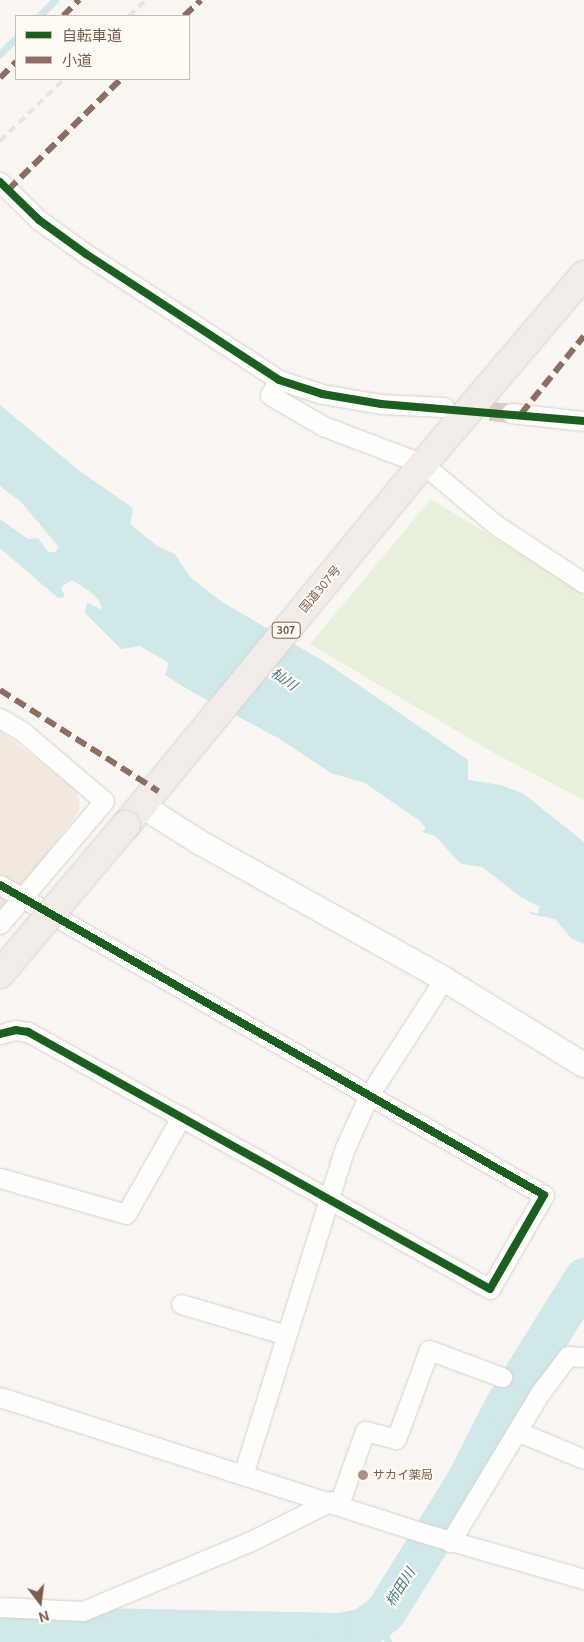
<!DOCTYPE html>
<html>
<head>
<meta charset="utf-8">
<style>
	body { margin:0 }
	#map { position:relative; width:584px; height:1642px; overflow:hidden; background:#f9f5f0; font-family:Ubuntu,"Noto Sans JP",sans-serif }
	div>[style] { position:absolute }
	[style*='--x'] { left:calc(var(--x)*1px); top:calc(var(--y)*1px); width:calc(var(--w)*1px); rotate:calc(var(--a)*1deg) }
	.residential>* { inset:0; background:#f2e8de }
	.green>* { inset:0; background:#e7f0db }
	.water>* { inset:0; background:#d0e8ea }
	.stream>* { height:7px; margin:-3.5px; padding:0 3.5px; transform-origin:3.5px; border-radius:3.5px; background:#d0e8ea }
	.river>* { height:41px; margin:-20.5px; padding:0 20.5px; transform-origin:20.5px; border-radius:20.5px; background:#d0e8ea }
	.minor-tunnel>* { height:19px; margin-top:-9.5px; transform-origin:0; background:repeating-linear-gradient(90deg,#d9cfc7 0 19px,transparent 0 28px) }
	.roads { filter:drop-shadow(0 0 1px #d7d1cb) drop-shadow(0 0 1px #d7d1cb) }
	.minor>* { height:19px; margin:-9.5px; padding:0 9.5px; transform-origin:9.5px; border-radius:9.5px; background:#fefefd }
	.tertiary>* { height:24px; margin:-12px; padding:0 12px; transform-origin:12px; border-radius:12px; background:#fefefd }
	.trunk>* { height:28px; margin:-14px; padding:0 14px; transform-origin:14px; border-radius:14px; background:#f2ece8 }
	.rail>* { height:4px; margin-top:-2px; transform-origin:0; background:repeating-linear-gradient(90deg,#e6e3e7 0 8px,transparent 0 13px) }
	.bridges { filter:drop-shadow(0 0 1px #dad1cc) drop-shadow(0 0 1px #dad1cc) }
	.trunk-bridge>* { height:28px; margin:-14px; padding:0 14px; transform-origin:14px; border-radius:14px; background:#f2ece8 }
	.quiet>* { height:6px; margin-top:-3px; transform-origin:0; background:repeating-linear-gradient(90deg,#8d6e63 0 12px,transparent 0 18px) }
	.cycleway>* { height:8px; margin:-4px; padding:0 4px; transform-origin:4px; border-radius:4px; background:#1b5e20 }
	.dots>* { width:14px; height:14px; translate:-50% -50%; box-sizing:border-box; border:2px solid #fffaf3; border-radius:50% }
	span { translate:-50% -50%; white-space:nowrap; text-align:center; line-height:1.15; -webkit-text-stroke:4px #fffaf3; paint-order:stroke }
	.shield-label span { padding:1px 4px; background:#fffaf3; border:1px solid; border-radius:4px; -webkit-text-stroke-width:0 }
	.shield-label { font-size:11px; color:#7a5c4d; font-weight:700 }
	.street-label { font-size:12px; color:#7a5c4d }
	.poi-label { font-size:12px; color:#7a5c4d }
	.left { translate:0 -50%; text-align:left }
	.water-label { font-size:14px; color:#437c86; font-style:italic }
	.legend { position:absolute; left:15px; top:15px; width:175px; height:65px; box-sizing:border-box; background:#fffaf3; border:1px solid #cabbb1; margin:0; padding:6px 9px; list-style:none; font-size:15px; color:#7a5c4d }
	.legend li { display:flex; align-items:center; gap:10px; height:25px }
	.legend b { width:25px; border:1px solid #cabbb1 }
	.north { position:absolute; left:15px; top:1577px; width:50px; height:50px; -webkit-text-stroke:4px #fffaf3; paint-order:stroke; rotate:165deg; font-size:14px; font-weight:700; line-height:20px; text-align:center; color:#7a5c4d }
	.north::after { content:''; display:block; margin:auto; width:18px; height:22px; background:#7a5c4d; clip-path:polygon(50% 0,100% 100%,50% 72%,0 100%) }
</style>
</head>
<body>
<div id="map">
	<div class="residential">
		<i style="clip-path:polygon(0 731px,77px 790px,80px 810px,29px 877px,0 910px)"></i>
	</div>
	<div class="green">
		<i style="clip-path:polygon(431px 499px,584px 593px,584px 800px,494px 753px,310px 644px)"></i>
	</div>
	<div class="water">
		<i style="clip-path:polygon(0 405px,81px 472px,133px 508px,130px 524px,157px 546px,175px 554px,190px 577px,222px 602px,325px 662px,468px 760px,468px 780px,501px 785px,524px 794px,584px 842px,584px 944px,572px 939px,555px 919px,530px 914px,529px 911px,537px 914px,540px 907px,521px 897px,482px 867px,461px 864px,435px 836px,422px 832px,426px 828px,420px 821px,365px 783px,331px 773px,278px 738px,187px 689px,165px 675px,169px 663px,140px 646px,121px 649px,85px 613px,87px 602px,102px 610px,99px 600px,88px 590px,72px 580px,61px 587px,65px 597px,58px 598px,0 548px,0 519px,28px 539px,38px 538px,48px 552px,56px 552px,58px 546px,21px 502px,0 486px)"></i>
	</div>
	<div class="stream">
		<i style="--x:39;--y:16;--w:23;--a:-45"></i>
		<i style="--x:0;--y:54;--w:23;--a:-45"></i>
		<i style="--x:376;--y:1618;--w:27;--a:63"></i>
	</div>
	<div class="river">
		<i style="--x:0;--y:1626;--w:339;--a:1.2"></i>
		<i style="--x:339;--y:1633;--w:25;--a:-11"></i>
		<i style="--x:364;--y:1628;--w:26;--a:-37"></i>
		<i style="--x:385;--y:1612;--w:28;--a:-58"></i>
		<i style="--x:400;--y:1588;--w:123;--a:-58.2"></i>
		<i style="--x:465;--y:1483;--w:88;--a:-62.9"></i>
		<i style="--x:505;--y:1405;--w:150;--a:-58.1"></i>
	</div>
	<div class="minor-tunnel">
		<i style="--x:462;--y:408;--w:49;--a:5.8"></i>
	</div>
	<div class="roads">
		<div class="minor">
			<i style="--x:0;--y:182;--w:54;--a:44.3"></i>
			<i style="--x:39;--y:220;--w:58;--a:35.9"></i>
			<i style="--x:86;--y:254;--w:230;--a:33.1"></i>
			<i style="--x:279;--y:380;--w:45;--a:18"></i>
			<i style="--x:322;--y:394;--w:60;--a:9.6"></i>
			<i style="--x:381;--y:404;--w:63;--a:2.7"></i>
			<i style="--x:279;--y:380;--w:17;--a:121"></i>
			<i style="--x:270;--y:395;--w:61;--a:30.3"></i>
			<i style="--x:323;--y:426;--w:107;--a:20.8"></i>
			<i style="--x:423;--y:464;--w:95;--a:39.9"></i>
			<i style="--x:496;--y:525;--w:105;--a:33.4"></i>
			<i style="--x:511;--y:413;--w:73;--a:6.3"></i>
			<i style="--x:0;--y:718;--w:27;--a:31"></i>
			<i style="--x:23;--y:732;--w:106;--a:40.4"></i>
			<i style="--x:104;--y:801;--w:161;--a:130.2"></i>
			<i style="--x:0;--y:885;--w:626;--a:29.68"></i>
			<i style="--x:544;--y:1195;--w:108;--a:119.9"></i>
			<i style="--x:490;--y:1289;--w:529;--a:-150.91"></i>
			<i style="--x:28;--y:1032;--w:12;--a:-171"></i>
			<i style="--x:16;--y:1030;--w:16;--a:166"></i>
			<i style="--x:0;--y:1178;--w:131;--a:15.9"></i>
			<i style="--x:126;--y:1214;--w:112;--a:-60.4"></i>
			<i style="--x:181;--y:1304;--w:109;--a:16.4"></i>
			<i style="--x:0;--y:1397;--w:441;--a:17.8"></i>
			<i style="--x:420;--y:1532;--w:171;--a:16"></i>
			<i style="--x:519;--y:1432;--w:70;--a:22.6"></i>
			<i style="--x:243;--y:1475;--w:343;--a:-72.7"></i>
			<i style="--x:345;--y:1148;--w:58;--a:-65.6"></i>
			<i style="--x:369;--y:1095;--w:138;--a:-57.1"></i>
			<i style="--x:339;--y:1504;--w:77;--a:-70.4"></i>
			<i style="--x:365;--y:1431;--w:32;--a:14"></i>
			<i style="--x:396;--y:1439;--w:95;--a:-69.7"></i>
			<i style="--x:429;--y:1350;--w:78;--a:20.3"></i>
			<i style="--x:450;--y:1542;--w:174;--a:-58.9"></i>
			<i style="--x:540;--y:1393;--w:46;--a:-52.9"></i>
			<i style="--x:568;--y:1356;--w:16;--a:4"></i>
			<i style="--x:0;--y:1607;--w:83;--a:2.8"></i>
			<i style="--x:83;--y:1611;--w:180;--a:-22.6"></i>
			<i style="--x:249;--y:1542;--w:92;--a:-26.6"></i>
		</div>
		<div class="tertiary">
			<i style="--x:144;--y:807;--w:65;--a:32.5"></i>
			<i style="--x:199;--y:842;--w:281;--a:29.2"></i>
			<i style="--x:444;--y:979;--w:164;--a:31.6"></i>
		</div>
		<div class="trunk">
			<i style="--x:126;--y:825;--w:467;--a:-50.6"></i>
			<i style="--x:423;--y:464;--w:248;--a:-49.6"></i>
		</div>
	</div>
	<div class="rail">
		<i style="--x:129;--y:16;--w:23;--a:-43"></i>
		<i style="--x:0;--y:141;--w:89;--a:-44.1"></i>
	</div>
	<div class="bridges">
		<div class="trunk-bridge">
			<i style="--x:0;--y:974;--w:195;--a:-49.8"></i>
		</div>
	</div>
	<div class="quiet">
		<i style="--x:63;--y:16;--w:23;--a:-45"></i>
		<i style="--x:184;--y:16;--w:23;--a:-43"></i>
		<i style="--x:0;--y:78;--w:23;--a:-45"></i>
		<i style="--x:8;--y:190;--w:158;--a:-44.5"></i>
		<i style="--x:521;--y:414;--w:100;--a:-51.1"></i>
		<i style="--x:0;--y:690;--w:188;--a:32.6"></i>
	</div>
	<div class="cycleway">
		<i style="--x:0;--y:182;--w:54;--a:44.3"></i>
		<i style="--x:39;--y:220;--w:58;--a:35.9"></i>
		<i style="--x:86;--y:254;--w:230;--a:33.1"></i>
		<i style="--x:279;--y:380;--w:45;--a:18"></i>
		<i style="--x:322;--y:394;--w:60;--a:9.6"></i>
		<i style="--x:381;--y:404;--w:204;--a:4.8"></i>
		<i style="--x:0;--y:885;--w:626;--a:29.68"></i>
		<i style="--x:544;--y:1195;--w:108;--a:119.9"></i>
		<i style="--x:490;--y:1289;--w:529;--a:-150.91"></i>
		<i style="--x:28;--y:1032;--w:12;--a:-171"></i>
		<i style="--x:16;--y:1030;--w:16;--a:166"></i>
	</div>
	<div class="dots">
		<i style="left:363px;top:1475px;background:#a69286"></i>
	</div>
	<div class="shield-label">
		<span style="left:286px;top:630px">307</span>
	</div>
	<div class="street-label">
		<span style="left:320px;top:589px;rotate:-50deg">国道307号</span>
	</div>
	<div class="poi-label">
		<span class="left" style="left:373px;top:1475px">サカイ薬局</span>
	</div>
	<div class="water-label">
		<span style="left:284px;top:679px;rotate:35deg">杣川</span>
		<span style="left:400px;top:1587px;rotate:-58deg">柿田川</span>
	</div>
	<ul class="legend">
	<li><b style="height:6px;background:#1b5e20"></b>自転車道</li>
	<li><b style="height:6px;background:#8d6e63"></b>小道</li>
	</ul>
	<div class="north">N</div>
</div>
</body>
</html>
